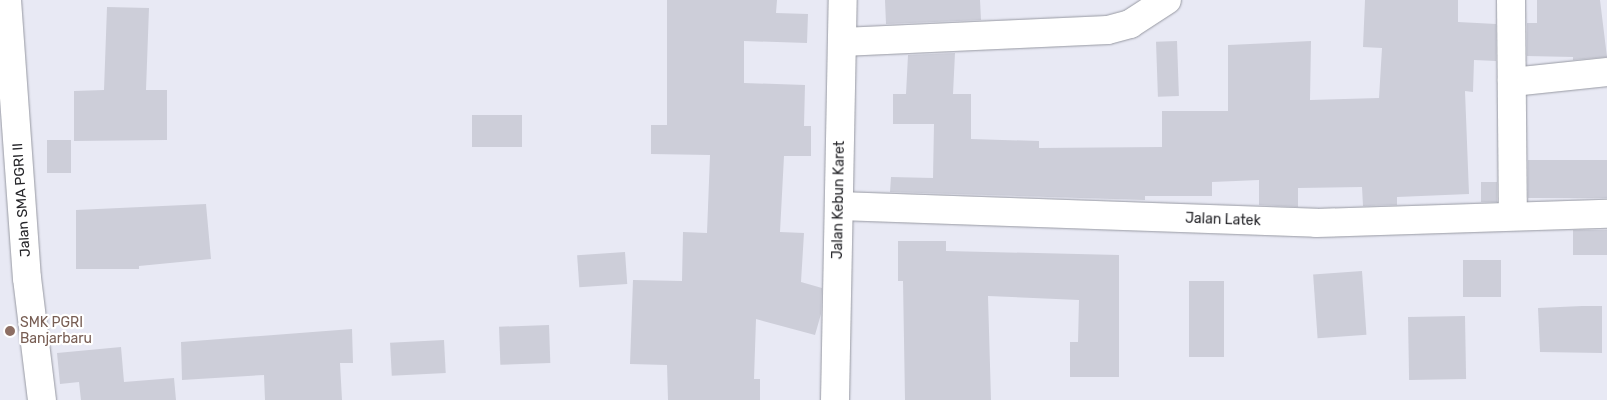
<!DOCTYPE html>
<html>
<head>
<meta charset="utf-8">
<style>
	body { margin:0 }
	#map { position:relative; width:1607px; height:400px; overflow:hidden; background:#e8e9f4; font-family:Rubik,sans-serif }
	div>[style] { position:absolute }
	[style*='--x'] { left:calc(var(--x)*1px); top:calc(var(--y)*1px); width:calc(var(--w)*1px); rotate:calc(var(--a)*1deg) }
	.building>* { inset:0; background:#cdced9; transform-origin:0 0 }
	.roads { filter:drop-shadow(0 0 1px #9799a2) drop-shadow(0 0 1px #9799a2) }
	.minor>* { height:28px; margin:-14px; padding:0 14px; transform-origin:14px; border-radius:14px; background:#fff }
	.major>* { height:28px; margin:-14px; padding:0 14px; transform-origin:14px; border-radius:14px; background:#fff }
	.dots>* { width:14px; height:14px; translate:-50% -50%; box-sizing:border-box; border:2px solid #fff; border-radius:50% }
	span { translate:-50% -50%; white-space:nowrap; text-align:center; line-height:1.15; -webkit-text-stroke:4.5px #fff; paint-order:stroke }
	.street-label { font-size:14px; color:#252529 }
	.education-label { font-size:14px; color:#785e54 }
	.left { translate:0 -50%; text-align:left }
</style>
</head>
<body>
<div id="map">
	<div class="building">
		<i style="clip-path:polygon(667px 0,777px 0,776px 13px,808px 14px,807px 43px,744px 41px,744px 83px,805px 85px,804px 126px,811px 126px,811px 156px,784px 156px,780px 232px,804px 233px,801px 282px,822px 288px,821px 314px,815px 335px,756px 319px,754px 379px,760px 379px,760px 400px,668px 400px,667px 365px,630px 364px,633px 280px,682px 281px,683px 232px,707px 233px,710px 155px,651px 154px,651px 125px,667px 125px)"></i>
		<i style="clip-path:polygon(885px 0,980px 0,981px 20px,886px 24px)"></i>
		<i style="clip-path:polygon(1365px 0,1458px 0,1458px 22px,1496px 24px,1496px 61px,1474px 60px,1473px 92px,1465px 91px,1469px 194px,1397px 197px,1397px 205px,1363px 206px,1362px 187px,1298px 188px,1298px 207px,1259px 205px,1259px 180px,1212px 182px,1212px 196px,1145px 196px,1145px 200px,890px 192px,891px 177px,933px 178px,934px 124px,893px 124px,893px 94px,906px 94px,908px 55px,955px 53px,953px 94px,971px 94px,971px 139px,1039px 141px,1039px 148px,1162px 147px,1162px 111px,1228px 111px,1228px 45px,1311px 41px,1310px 100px,1379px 98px,1382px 48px,1363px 47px)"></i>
		<i style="clip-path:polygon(1537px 0,1600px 0,1607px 57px,1573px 60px,1573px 57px,1527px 56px,1527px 23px,1537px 23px)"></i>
		<i style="clip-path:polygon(107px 7px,149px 8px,146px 90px,167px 90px,167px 140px,74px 141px,74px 91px,104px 90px)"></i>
		<i style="left:1177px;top:41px;width:55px;height:21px;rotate:88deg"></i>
		<i style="left:522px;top:115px;width:32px;height:50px;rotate:90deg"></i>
		<i style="left:71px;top:140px;width:33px;height:24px;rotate:90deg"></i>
		<i style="left:1607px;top:160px;width:38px;height:79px;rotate:90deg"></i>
		<i style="left:1497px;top:182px;width:20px;height:16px;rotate:90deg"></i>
		<i style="clip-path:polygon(206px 204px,211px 259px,139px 266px,139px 269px,76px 269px,76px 210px)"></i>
		<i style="left:1607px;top:230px;width:25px;height:34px;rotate:90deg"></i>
		<i style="clip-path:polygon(898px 241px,946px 241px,946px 251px,1119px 255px,1119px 377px,1070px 377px,1070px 342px,1078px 342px,1079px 300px,988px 296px,991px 400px,905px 400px,903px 281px,898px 281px)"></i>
		<i style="left:625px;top:252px;width:32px;height:48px;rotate:86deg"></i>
		<i style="left:1463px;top:260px;width:38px;height:37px"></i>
		<i style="left:1362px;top:271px;width:64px;height:49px;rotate:86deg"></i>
		<i style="left:1224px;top:281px;width:76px;height:35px;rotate:90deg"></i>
		<i style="clip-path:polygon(1582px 306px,1602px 306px,1602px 353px,1540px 352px,1538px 308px)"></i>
		<i style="left:1465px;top:316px;width:63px;height:57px;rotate:89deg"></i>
		<i style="left:549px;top:325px;width:38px;height:50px;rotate:88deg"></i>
		<i style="clip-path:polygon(352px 329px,353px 363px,340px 363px,342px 400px,265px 400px,264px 375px,182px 380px,181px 342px)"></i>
		<i style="left:444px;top:340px;width:33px;height:54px;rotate:87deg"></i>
		<i style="clip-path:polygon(121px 347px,124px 382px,174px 378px,176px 400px,81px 400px,79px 382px,60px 384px,57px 353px)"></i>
	</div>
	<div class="roads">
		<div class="minor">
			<i style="--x:7;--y:0;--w:279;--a:85.9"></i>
			<i style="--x:27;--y:278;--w:123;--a:83"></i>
			<i style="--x:1511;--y:0;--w:215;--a:89.5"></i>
			<i style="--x:842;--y:42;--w:266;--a:-2.6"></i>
			<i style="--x:1108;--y:30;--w:23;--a:-15"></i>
			<i style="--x:1130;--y:24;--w:44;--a:-33"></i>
			<i style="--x:1512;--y:82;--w:96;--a:-6"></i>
			<i style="--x:839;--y:206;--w:477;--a:2"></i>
			<i style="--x:1316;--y:223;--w:291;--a:-1.8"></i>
		</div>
		<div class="major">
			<i style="--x:835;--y:400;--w:400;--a:-88.9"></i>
		</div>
	</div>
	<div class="dots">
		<i style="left:10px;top:331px;background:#8d6e63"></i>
	</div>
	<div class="street-label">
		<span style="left:22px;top:200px;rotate:-94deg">Jalan SMA PGRI II</span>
		<span style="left:839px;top:200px;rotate:-89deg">Jalan Kebun Karet</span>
		<span style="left:1223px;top:220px;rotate:2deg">Jalan Latek</span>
	</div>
	<div class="education-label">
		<span class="left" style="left:20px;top:331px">SMK PGRI<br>Banjarbaru</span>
	</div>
</div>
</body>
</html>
